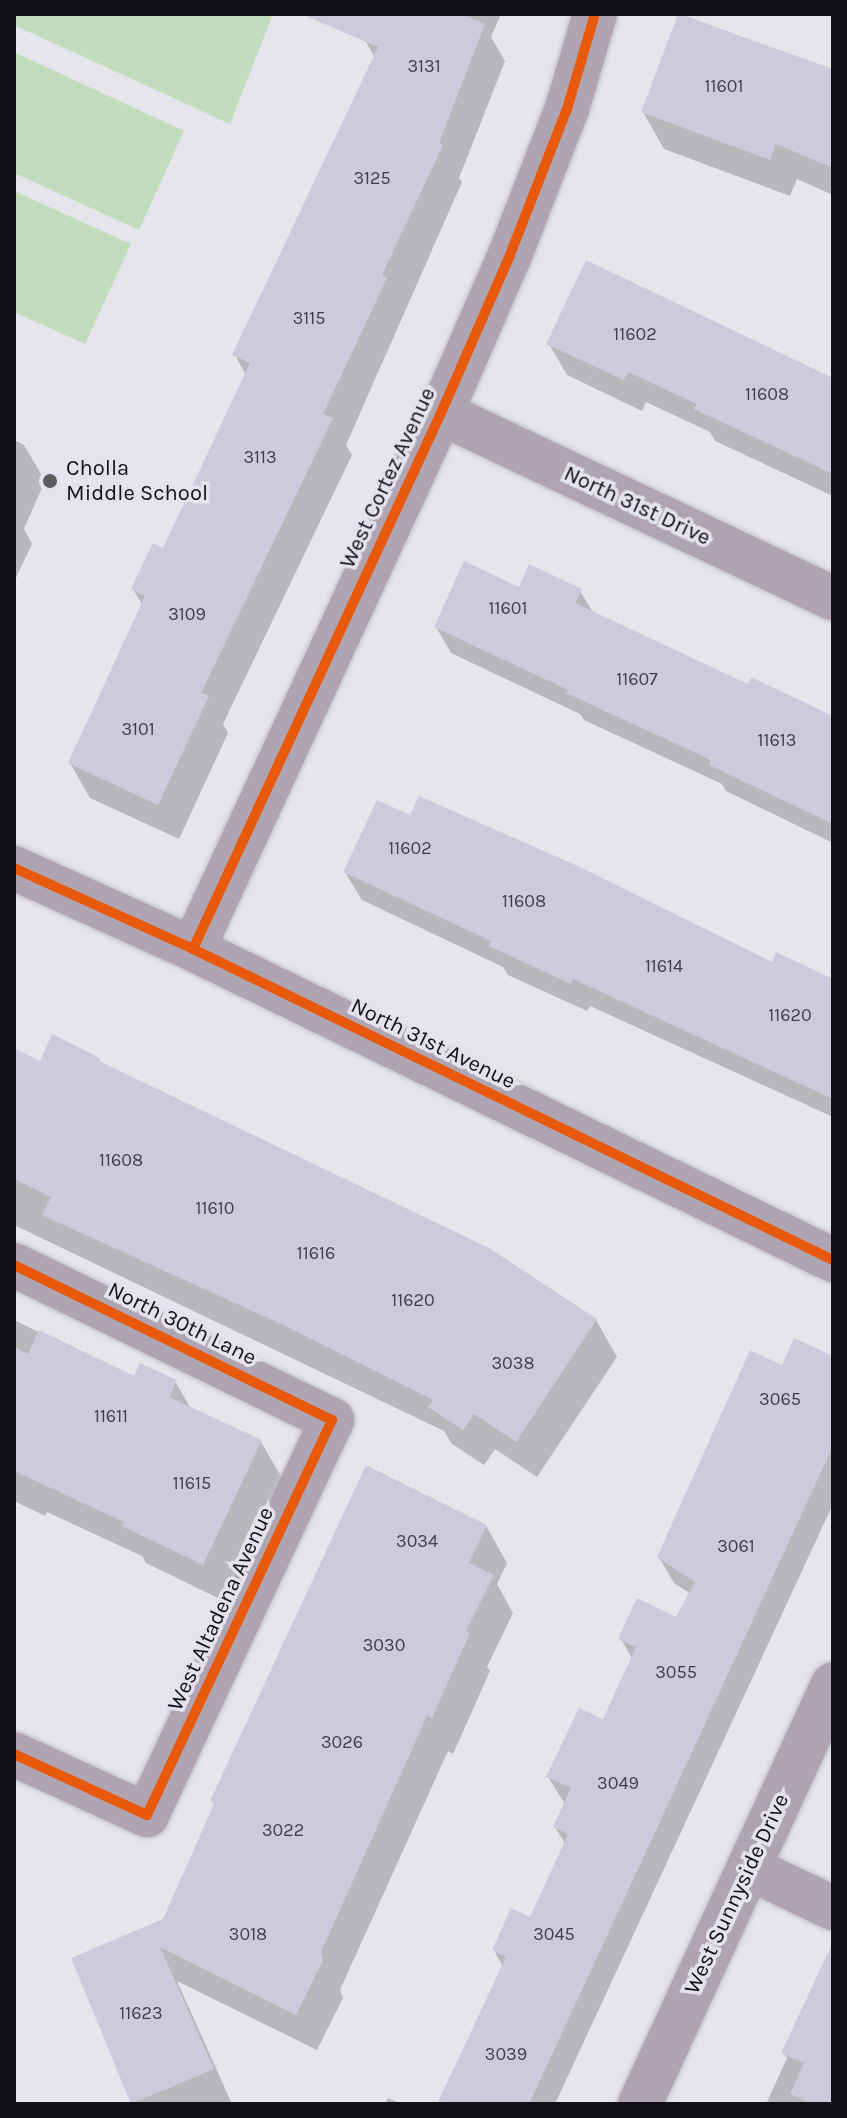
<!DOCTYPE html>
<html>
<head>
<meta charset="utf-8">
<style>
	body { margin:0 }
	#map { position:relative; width:847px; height:2118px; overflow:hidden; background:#e6e5ec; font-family:Karla,sans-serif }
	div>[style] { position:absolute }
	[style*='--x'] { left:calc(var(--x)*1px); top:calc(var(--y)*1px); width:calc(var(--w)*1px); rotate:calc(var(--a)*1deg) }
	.green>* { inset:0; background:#c1ddbe }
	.shadow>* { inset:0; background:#0003 }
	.building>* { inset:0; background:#cecade }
	.roads { filter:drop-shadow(0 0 2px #c0c0c4) drop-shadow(0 0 2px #c0c0c4) }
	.minor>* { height:44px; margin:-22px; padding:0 22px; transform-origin:22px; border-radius:22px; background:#afa4b2 }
	.cycleway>* { height:10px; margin:-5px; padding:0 5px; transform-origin:5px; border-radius:5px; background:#e8590c }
	.dots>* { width:22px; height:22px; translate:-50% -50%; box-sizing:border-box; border:4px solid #e4e2ef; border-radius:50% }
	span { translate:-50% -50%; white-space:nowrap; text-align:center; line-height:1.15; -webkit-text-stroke:7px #e4e2ef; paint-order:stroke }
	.number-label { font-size:18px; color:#403f47 }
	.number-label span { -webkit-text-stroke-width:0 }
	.poi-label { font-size:22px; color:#111115 }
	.left { translate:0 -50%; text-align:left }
	.street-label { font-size:22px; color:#111115 }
	.frame { position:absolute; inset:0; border:16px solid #111115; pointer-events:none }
</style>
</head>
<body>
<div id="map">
	<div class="green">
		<i style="clip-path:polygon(14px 14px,273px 14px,230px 124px,14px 25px)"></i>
		<i style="clip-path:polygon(14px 52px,184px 131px,139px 230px,14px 173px)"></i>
		<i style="clip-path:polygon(14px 191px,131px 244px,85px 344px,14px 312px)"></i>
	</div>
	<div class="shadow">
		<i style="clip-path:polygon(375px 14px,501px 14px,491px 37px,505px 61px,459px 178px,462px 182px,346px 445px,352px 455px,223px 724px,228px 733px,179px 839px,90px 798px,70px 763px,143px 606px,133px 589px,164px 551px,246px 375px,235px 355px,375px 58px,365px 40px)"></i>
		<i style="clip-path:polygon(680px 14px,833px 71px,833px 195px,797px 179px,790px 196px,664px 149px,643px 112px)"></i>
		<i style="clip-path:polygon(549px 344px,833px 380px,833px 496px,715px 441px,710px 432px,646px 402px,642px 411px,567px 375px)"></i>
		<i style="clip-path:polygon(14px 440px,24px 445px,45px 481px,24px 529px,32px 544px,14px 582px)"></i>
		<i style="clip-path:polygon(520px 589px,580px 591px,594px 614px,749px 687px,833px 718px,833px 843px,726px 791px,722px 784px,584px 720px,580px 714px,451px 653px,436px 627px)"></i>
		<i style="clip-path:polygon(345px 872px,772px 965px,833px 981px,833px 1117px,590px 1006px,587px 1011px,508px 975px,503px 967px,362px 900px)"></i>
		<i style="clip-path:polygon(14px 1050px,41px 1063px,99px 1060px,102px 1065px,596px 1320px,617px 1357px,537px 1477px,495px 1449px,484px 1465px,452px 1444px,444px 1431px,14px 1225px)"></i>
		<i style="clip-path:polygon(14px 1320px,135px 1379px,175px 1381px,191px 1409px,261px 1442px,282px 1478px,224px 1601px,146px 1563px,142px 1556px,47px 1512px,45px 1516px,14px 1501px)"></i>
		<i style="clip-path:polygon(833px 1358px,833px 1504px,555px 2104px,439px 2104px,503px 1967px,494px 1950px,531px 1920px,566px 1845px,555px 1827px,565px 1804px,548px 1777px,604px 1722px,633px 1660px,621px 1639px,676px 1620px,691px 1594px,674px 1583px,659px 1557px,783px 1368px)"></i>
		<i style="clip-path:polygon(486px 1526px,507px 1563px,497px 1584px,513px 1613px,487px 1667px,490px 1671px,453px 1754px,448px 1751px,340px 1990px,343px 1998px,317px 2050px,177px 1981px,232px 2104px,133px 2104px,73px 1959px,165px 1921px,215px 1807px,212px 1801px)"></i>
		<i style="clip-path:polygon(833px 1999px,833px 2104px,766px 2104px,787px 2058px,784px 2053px)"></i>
		<i style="clip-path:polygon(388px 2098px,401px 2104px,385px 2104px)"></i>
	</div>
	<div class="building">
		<i style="clip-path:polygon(301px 14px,461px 14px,485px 24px,439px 143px,443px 145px,382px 275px,387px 278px,323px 414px,333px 418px,201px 693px,209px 696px,158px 805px,68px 763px,145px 596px,131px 589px,153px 543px,163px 548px,250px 363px,232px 355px,378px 47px)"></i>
		<i style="clip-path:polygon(678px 14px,833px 69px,833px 168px,776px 144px,770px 160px,641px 112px)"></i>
		<i style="clip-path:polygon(586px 260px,833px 378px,833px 474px,694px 409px,697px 404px,628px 372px,624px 380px,546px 344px)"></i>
		<i style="clip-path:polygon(464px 561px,519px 587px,529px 564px,582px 589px,575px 603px,748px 684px,751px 677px,833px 716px,833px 824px,709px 765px,711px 760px,566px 693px,568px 690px,434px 627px)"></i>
		<i style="clip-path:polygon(419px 796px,580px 867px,772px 962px,776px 952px,833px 979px,833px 1099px,573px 979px,571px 984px,489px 946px,491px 941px,343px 872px,377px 800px,410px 815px)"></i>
		<i style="clip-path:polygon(52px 1034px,100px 1058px,99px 1061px,489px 1248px,597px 1319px,516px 1442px,474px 1414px,463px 1430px,428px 1407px,433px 1400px,281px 1324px,42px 1215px,51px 1197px,14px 1179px,14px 1048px,40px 1061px)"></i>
		<i style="clip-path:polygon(39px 1330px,134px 1376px,140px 1363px,177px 1380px,169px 1397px,262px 1440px,203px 1565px,122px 1526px,124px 1522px,14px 1471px,14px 1347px,28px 1354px)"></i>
		<i style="clip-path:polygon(794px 1338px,833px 1356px,833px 1446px,645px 1854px,529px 2104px,437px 2104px,506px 1957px,492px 1950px,511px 1908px,530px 1917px,568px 1834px,553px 1827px,571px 1788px,546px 1777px,579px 1708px,603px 1719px,636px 1647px,618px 1639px,637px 1598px,676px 1617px,695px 1582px,657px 1557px,750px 1350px,782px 1365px)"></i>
		<i style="clip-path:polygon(366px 1465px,487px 1525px,469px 1563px,494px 1575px,466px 1631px,470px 1633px,432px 1718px,427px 1716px,321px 1952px,323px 1960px,296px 2015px,160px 1947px,214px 2069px,131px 2104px,71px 1958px,163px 1919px,214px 1804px,210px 1801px)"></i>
		<i style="clip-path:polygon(833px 1942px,833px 2104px,812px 2104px,790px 2094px,804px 2063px,781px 2053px)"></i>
	</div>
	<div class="roads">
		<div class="minor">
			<i style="--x:441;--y:413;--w:433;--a:25.3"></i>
			<i style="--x:14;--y:868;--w:196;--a:24.3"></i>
			<i style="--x:193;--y:949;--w:712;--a:25.92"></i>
			<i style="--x:193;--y:949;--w:591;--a:-65.17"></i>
			<i style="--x:441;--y:413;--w:167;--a:-66.4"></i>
			<i style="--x:508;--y:260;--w:162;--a:-68.7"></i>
			<i style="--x:567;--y:109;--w:99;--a:-73.6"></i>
			<i style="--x:14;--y:1265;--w:354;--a:26"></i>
			<i style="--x:332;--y:1420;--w:436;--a:115.1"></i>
			<i style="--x:147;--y:1815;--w:146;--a:-155.4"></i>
			<i style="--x:749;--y:1868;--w:93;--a:25.5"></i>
			<i style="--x:640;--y:2104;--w:462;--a:-65.3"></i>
		</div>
	</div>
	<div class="cycleway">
		<i style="--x:14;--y:868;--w:196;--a:24.3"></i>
		<i style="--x:193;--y:949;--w:712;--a:25.92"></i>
		<i style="--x:193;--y:949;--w:591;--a:-65.17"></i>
		<i style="--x:441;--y:413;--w:167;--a:-66.4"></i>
		<i style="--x:508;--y:260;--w:162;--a:-68.7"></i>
		<i style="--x:567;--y:109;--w:99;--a:-73.6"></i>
		<i style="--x:14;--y:1265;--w:354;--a:26"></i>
		<i style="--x:332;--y:1420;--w:436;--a:115.1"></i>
		<i style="--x:147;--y:1815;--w:146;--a:-155.4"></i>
	</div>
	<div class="dots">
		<i style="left:50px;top:481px;background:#5c5b60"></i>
	</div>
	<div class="number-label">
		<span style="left:424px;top:66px">3131</span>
		<span style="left:724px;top:86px">11601</span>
		<span style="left:372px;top:178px">3125</span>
		<span style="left:309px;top:318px">3115</span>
		<span style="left:635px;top:334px">11602</span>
		<span style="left:767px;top:394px">11608</span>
		<span style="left:260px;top:457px">3113</span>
		<span style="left:508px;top:608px">11601</span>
		<span style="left:187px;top:614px">3109</span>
		<span style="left:637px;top:679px">11607</span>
		<span style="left:138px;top:729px">3101</span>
		<span style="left:777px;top:740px">11613</span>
		<span style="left:410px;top:848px">11602</span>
		<span style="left:524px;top:901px">11608</span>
		<span style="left:664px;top:966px">11614</span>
		<span style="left:790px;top:1015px">11620</span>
		<span style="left:121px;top:1160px">11608</span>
		<span style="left:215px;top:1208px">11610</span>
		<span style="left:316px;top:1253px">11616</span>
		<span style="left:413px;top:1300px">11620</span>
		<span style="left:513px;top:1363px">3038</span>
		<span style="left:780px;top:1399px">3065</span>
		<span style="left:111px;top:1416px">11611</span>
		<span style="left:192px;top:1483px">11615</span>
		<span style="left:417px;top:1541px">3034</span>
		<span style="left:736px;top:1546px">3061</span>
		<span style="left:384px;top:1645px">3030</span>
		<span style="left:676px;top:1672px">3055</span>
		<span style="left:342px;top:1742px">3026</span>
		<span style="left:618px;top:1783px">3049</span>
		<span style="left:283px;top:1830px">3022</span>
		<span style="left:248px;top:1934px">3018</span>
		<span style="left:554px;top:1934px">3045</span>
		<span style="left:141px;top:2013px">11623</span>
		<span style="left:506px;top:2054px">3039</span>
	</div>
	<div class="poi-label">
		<span class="left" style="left:66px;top:481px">Cholla<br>Middle School</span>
	</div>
	<div class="street-label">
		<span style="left:388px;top:478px;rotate:-65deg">West Cortez Avenue</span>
		<span style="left:637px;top:506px;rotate:25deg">North 31st Drive</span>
		<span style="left:433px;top:1044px;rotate:26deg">North 31st Avenue</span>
		<span style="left:182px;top:1324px;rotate:26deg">North 30th Lane</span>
		<span style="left:221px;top:1609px;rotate:-65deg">West Altadena Avenue</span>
		<span style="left:737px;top:1894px;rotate:-65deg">West Sunnyside Drive</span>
	</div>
	<div class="frame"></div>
</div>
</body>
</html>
